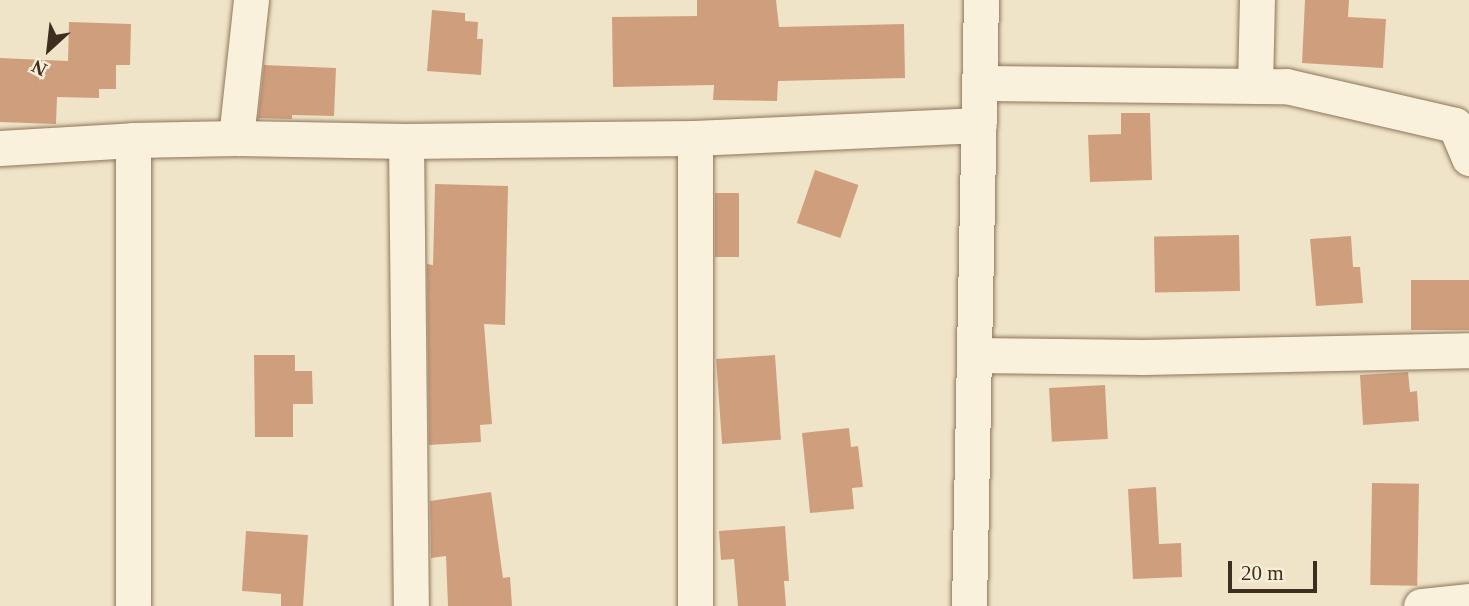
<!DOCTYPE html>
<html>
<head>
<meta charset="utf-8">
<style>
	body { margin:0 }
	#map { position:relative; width:1469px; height:606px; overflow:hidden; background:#f0e4c8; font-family:Georgia,serif }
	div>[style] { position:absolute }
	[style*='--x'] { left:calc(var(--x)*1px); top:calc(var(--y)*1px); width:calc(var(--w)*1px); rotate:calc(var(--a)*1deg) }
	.building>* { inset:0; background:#cf9f7d; transform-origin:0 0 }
	.roads { filter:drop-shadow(0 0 2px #8d765c) drop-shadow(0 0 2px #8d765c) }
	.minor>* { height:35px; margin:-17.5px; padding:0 17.5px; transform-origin:17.5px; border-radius:17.5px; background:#faf1dc }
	span { translate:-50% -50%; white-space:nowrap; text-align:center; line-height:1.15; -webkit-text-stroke:5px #f7eed8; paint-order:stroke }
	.north { position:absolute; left:14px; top:14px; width:70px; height:70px; -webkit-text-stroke:5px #f7eed8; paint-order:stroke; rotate:207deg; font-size:19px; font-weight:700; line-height:28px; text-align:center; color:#3d2e20 }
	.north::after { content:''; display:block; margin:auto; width:24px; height:32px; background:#3d2e20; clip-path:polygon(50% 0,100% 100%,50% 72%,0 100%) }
	.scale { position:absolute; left:1228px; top:561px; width:89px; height:32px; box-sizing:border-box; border:4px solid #3d2e20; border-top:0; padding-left:9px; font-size:21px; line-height:24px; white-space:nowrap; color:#3d2e20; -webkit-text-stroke:5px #f7eed8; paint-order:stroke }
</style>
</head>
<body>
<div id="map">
	<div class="building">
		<i style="clip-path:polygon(697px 0,776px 0,779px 27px,904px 24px,905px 78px,778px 81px,777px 101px,713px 100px,714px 85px,613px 87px,612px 17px,697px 16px)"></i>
		<i style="clip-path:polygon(1305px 0,1349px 0,1348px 17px,1386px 19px,1383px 68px,1302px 63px)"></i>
		<i style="clip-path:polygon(432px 10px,465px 13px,465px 21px,478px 22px,477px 39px,483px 39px,481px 75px,427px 71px)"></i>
		<i style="clip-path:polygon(69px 22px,131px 24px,130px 65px,116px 65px,116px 89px,99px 89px,99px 98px,57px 97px,56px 124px,0 122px,0 58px,68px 61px)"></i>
		<i style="clip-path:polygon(264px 65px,336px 68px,334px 116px,292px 115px,292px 119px,258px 118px)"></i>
		<i style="clip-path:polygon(1121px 113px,1150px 113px,1152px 180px,1090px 182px,1088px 135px,1121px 134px)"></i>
		<i style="left:815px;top:170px;width:46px;height:56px;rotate:19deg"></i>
		<i style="clip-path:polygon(435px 184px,508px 186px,505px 325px,484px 324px,492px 424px,480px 425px,481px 442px,429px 445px,427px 264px,433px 265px)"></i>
		<i style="left:715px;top:193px;width:24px;height:64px"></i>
		<i style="left:1239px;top:235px;width:56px;height:85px;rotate:89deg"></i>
		<i style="clip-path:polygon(1351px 236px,1353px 267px,1360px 267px,1363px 303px,1316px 306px,1310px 239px)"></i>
		<i style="left:1469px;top:280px;width:50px;height:58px;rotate:90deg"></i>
		<i style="clip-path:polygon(254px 355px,295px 355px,295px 371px,312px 371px,313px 404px,293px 404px,293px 437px,255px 437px)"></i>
		<i style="left:775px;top:355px;width:85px;height:59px;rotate:86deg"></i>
		<i style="clip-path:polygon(1408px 372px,1410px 392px,1417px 391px,1419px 421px,1363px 425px,1360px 375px)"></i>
		<i style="left:1105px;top:385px;width:54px;height:56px;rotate:87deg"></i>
		<i style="clip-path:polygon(849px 428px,851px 447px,858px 446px,863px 487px,852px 488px,854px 509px,810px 513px,802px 433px)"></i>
		<i style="left:1372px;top:483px;width:47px;height:102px;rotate:1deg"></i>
		<i style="clip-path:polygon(1156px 487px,1159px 544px,1181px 543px,1182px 577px,1133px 579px,1128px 489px)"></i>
		<i style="clip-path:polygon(491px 492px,503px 578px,510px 577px,512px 606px,448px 606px,446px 556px,431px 558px,430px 501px)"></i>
		<i style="clip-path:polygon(785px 526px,789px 581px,784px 581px,786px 606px,738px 606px,734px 559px,721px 560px,719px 531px)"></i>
		<i style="clip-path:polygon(246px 531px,308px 535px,303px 606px,281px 606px,281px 594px,242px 591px)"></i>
	</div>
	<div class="roads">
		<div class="minor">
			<i style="--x:980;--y:83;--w:306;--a:0.6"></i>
			<i style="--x:1286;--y:86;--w:173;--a:13"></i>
			<i style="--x:1455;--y:125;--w:36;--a:67"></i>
			<i style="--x:1255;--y:86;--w:86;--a:-88.7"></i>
			<i style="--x:236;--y:138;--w:139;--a:-83.8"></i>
			<i style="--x:695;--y:138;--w:468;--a:90"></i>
			<i style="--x:133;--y:140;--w:466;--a:90"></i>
			<i style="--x:406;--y:141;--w:465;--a:89.4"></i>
			<i style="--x:0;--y:148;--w:133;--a:-3.4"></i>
			<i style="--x:133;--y:140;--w:103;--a:-1.1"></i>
			<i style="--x:236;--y:138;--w:170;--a:1"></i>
			<i style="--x:406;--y:141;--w:289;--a:-0.6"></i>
			<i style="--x:695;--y:138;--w:284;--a:-2.6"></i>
			<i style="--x:974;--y:355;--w:170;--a:0.7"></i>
			<i style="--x:1144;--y:357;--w:325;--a:-1.2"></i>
			<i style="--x:969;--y:606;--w:606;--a:-88.87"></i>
			<i style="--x:1421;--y:606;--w:48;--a:-5.9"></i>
		</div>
	</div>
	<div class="north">N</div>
	<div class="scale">20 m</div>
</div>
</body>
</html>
